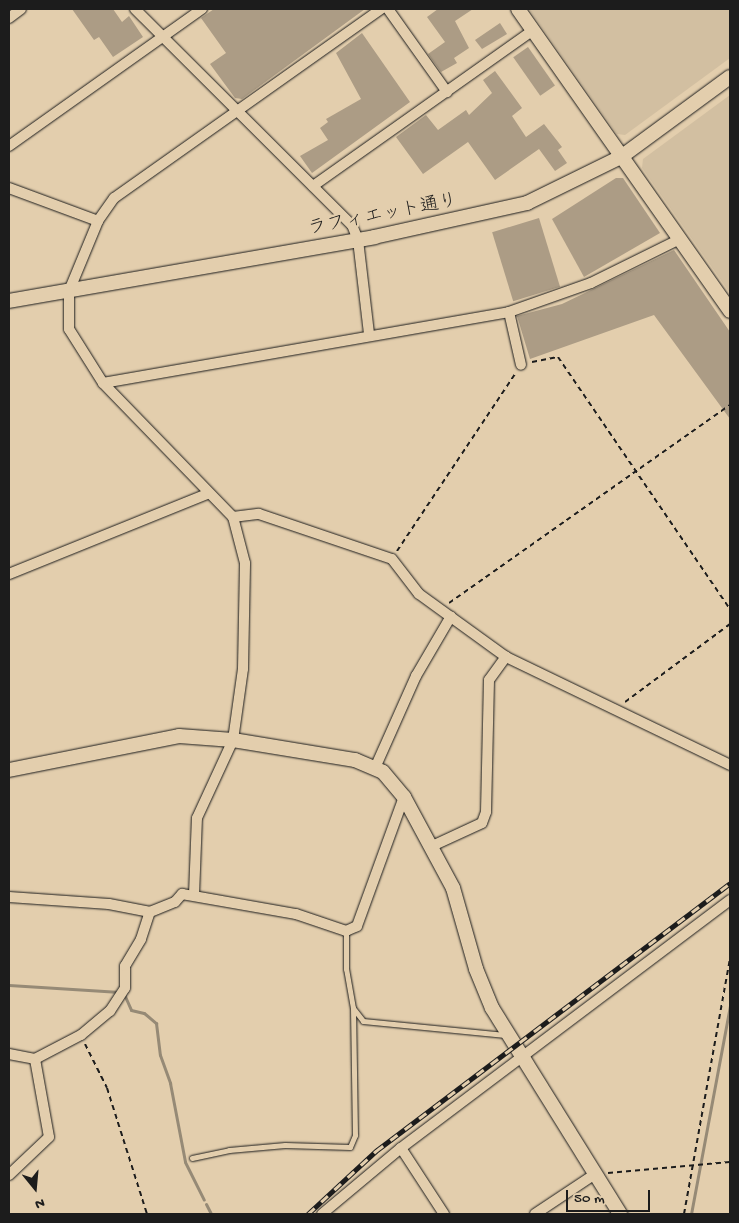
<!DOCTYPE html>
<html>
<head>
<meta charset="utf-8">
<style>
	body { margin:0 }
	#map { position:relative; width:739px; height:1223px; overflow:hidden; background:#e3cead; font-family:"Gochi Hand","Klee One",sans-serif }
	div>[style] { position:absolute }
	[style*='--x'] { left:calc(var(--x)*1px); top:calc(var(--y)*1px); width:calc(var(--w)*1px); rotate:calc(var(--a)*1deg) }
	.built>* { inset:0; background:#d2bfa1 }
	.stream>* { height:3px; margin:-1.5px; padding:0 1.5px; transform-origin:1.5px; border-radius:1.5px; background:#968a76 }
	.building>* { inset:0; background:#ac9c85; transform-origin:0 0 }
	.path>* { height:2px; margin-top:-1px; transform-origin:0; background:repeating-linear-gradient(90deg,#1c1c1c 0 5px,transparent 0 9px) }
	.roads { filter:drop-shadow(0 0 1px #1c1c1c) drop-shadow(0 0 1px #1c1c1c) }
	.lane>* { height:5px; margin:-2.5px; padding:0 2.5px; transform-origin:2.5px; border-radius:2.5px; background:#e3cead }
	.street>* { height:10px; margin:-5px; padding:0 5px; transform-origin:5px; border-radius:5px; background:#e3cead }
	.secondary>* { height:14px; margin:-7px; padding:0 7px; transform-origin:7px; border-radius:7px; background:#e3cead }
	.rail>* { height:5px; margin-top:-2.5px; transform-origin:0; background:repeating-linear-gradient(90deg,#e3cead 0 9px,#1c1c1c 0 18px); box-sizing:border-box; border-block:1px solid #1c1c1c }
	span { translate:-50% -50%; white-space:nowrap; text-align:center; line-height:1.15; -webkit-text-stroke:4.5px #e3cead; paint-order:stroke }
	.street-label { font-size:19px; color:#1c1c1c }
	.frame { position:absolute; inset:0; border:10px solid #1c1c1c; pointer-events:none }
	.north { position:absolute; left:10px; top:1163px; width:50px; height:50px; -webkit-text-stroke:4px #e3cead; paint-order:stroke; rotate:163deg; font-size:14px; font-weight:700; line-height:20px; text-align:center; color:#1c1c1c }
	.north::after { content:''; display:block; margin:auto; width:18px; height:22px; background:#1c1c1c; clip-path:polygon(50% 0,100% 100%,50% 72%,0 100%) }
	.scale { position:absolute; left:566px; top:1190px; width:84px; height:22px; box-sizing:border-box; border:2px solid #1c1c1c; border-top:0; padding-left:6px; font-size:15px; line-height:18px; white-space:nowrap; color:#1c1c1c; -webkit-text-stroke:4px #e3cead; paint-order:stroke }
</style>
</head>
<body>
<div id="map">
	<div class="built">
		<i style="clip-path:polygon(529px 9px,730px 9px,730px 58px,625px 135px,617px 134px)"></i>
		<i style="clip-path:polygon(730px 95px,730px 293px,642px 168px,643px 159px)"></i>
	</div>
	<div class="stream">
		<i style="--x:9;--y:985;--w:111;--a:3.6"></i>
		<i style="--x:124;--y:994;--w:17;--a:66"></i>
		<i style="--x:131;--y:1010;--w:13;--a:13"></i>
		<i style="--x:144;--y:1013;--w:16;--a:40"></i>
		<i style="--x:156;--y:1023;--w:32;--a:83"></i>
		<i style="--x:160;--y:1055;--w:30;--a:70"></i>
		<i style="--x:170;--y:1083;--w:80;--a:79.2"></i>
		<i style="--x:185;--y:1162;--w:42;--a:63.4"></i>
		<i style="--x:206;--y:1204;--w:11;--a:63"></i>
		<i style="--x:691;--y:1214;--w:213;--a:-79.4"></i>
	</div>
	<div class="building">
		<i style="clip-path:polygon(72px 9px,113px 9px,122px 22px,129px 16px,143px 37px,113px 57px,99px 37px,94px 40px)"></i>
		<i style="clip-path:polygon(214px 9px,365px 9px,242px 99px,235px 98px,210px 64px,226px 53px,201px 18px)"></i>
		<i style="clip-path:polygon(438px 9px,473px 9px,455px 21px,469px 48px,454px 58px,457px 63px,441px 72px,428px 54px,445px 42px,427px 17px)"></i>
		<i style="clip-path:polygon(500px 23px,507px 34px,482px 49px,475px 40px)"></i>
		<i style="clip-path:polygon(362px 33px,410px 102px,312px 173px,300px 156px,328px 140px,320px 128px,328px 122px,326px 119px,361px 99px,336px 53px)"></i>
		<i style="left:528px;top:47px;width:47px;height:18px;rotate:55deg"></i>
		<i style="clip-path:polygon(495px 71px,522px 108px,512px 116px,526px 137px,544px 124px,562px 147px,558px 150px,567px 163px,555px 171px,539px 149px,495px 180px,468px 142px,423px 174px,396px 137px,426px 115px,438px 130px,466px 110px,469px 115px,492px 93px,483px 80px)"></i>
		<i style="clip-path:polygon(616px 178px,623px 178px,660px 233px,584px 277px,552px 219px)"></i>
		<i style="left:539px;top:218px;width:72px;height:49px;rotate:73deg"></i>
		<i style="clip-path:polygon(674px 250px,730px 332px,730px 419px,654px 315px,530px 359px,517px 316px,562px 304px)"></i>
	</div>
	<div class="path">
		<i style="--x:532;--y:362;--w:26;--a:-11"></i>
		<i style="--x:558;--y:357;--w:305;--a:55.7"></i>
		<i style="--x:397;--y:551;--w:213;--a:-56.3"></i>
		<i style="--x:449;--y:603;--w:344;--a:-35.2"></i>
		<i style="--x:625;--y:702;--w:131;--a:-36.6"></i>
		<i style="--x:85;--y:1044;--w:49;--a:63.4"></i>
		<i style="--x:107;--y:1088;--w:132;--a:72.4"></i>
		<i style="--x:608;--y:1173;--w:122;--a:-5.2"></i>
		<i style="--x:684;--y:1214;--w:260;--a:-79.8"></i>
	</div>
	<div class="roads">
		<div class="lane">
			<i style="--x:353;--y:1008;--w:16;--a:52"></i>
			<i style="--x:363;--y:1021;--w:143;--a:5.6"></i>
			<i style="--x:192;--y:1158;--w:38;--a:-12"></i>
			<i style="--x:229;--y:1150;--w:56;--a:-5.1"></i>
			<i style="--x:285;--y:1145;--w:65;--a:1.8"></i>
			<i style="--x:350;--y:1147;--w:13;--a:-67"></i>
			<i style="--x:355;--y:1135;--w:127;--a:-90.9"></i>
			<i style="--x:353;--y:1008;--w:40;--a:-100"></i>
			<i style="--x:346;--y:969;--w:38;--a:-90"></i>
		</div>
		<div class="street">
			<i style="--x:135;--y:9;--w:306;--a:44.9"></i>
			<i style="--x:352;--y:225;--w:16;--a:68"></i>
			<i style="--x:358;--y:240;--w:95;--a:83.3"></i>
			<i style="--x:381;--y:9;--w:327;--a:144.7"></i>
			<i style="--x:114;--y:198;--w:28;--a:125"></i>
			<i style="--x:98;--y:221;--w:76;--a:112.5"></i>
			<i style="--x:69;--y:291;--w:38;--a:90"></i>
			<i style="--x:69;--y:329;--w:64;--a:57.8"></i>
			<i style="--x:103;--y:383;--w:187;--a:45.9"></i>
			<i style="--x:233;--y:517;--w:26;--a:-7"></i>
			<i style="--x:259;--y:514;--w:140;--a:18.7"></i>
			<i style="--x:392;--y:559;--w:44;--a:52.4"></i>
			<i style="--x:419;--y:594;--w:107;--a:35.9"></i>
			<i style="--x:506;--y:657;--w:249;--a:25.7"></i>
			<i style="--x:388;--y:9;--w:102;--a:54.6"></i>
			<i style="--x:9;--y:18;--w:15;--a:-37"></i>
			<i style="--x:9;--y:146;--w:237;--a:-35.4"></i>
			<i style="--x:313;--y:186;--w:270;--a:-35.3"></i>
			<i style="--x:9;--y:188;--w:95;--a:20.3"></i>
			<i style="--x:509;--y:312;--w:54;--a:77.2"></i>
			<i style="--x:103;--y:383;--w:412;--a:-9.9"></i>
			<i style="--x:509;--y:312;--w:87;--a:-19.5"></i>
			<i style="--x:591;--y:283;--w:99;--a:-26.3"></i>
			<i style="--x:9;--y:574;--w:214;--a:-22"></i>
			<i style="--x:375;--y:768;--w:101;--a:-66"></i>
			<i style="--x:416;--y:676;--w:69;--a:-59.7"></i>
			<i style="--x:430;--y:847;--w:57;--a:-24.8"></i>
			<i style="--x:482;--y:823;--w:12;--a:-70"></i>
			<i style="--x:486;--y:812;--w:132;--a:-88.7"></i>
			<i style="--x:489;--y:680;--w:29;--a:-54"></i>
			<i style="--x:194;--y:895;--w:77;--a:-87.8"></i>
			<i style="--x:197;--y:818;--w:86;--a:-65.2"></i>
			<i style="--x:233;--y:740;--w:72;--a:-82"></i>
			<i style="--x:243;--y:669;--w:106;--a:-88.9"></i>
			<i style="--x:245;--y:563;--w:48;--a:-104.6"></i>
			<i style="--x:9;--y:897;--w:100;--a:4"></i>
			<i style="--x:109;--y:904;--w:42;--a:11"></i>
			<i style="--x:150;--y:912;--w:27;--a:-22"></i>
			<i style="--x:175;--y:902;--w:11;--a:-49"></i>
			<i style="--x:182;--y:894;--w:116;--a:10"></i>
			<i style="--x:296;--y:914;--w:53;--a:18.8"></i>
			<i style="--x:346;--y:931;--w:12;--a:-24"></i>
			<i style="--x:357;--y:926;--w:137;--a:-70"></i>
			<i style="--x:9;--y:1054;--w:26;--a:11"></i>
			<i style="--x:35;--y:1059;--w:52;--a:-27.6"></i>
			<i style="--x:81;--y:1035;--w:38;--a:-40"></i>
			<i style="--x:110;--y:1011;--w:27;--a:-57"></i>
			<i style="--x:125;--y:988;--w:22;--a:-90"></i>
			<i style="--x:125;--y:966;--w:31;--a:-59"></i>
			<i style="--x:141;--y:939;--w:28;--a:-72"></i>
			<i style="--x:401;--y:1148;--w:79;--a:56.9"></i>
			<i style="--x:9;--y:1175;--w:55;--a:-43.5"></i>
			<i style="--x:49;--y:1137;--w:79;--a:-100.2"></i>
			<i style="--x:322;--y:1214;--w:103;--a:-39.9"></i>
			<i style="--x:401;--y:1148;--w:412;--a:-37"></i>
			<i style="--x:535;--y:1214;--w:72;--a:-33.7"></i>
		</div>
		<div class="secondary">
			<i style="--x:518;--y:9;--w:369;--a:54.9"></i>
			<i style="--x:9;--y:301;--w:371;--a:-9.9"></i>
			<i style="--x:374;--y:237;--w:157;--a:-12.5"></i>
			<i style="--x:527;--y:203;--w:105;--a:-26.1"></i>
			<i style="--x:621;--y:157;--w:135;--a:-36.3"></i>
			<i style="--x:9;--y:770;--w:173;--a:-11.3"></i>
			<i style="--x:179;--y:736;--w:54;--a:4.2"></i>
			<i style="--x:233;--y:740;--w:124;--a:9.3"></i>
			<i style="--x:355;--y:760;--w:30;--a:23"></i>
			<i style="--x:383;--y:772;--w:33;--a:50"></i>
			<i style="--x:404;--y:797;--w:103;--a:61.7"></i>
			<i style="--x:453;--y:888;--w:84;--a:74.1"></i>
			<i style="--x:476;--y:969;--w:42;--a:67.7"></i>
			<i style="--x:492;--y:1008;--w:243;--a:58.1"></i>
		</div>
	</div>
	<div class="rail">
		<i style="--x:308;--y:1214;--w:93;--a:-42.8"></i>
		<i style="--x:376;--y:1151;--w:444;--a:-37.1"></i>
	</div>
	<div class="street-label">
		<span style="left:383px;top:216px;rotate:-11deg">ラフィエット通り</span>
	</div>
	<div class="frame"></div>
	<div class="north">N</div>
	<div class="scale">50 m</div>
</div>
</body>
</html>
